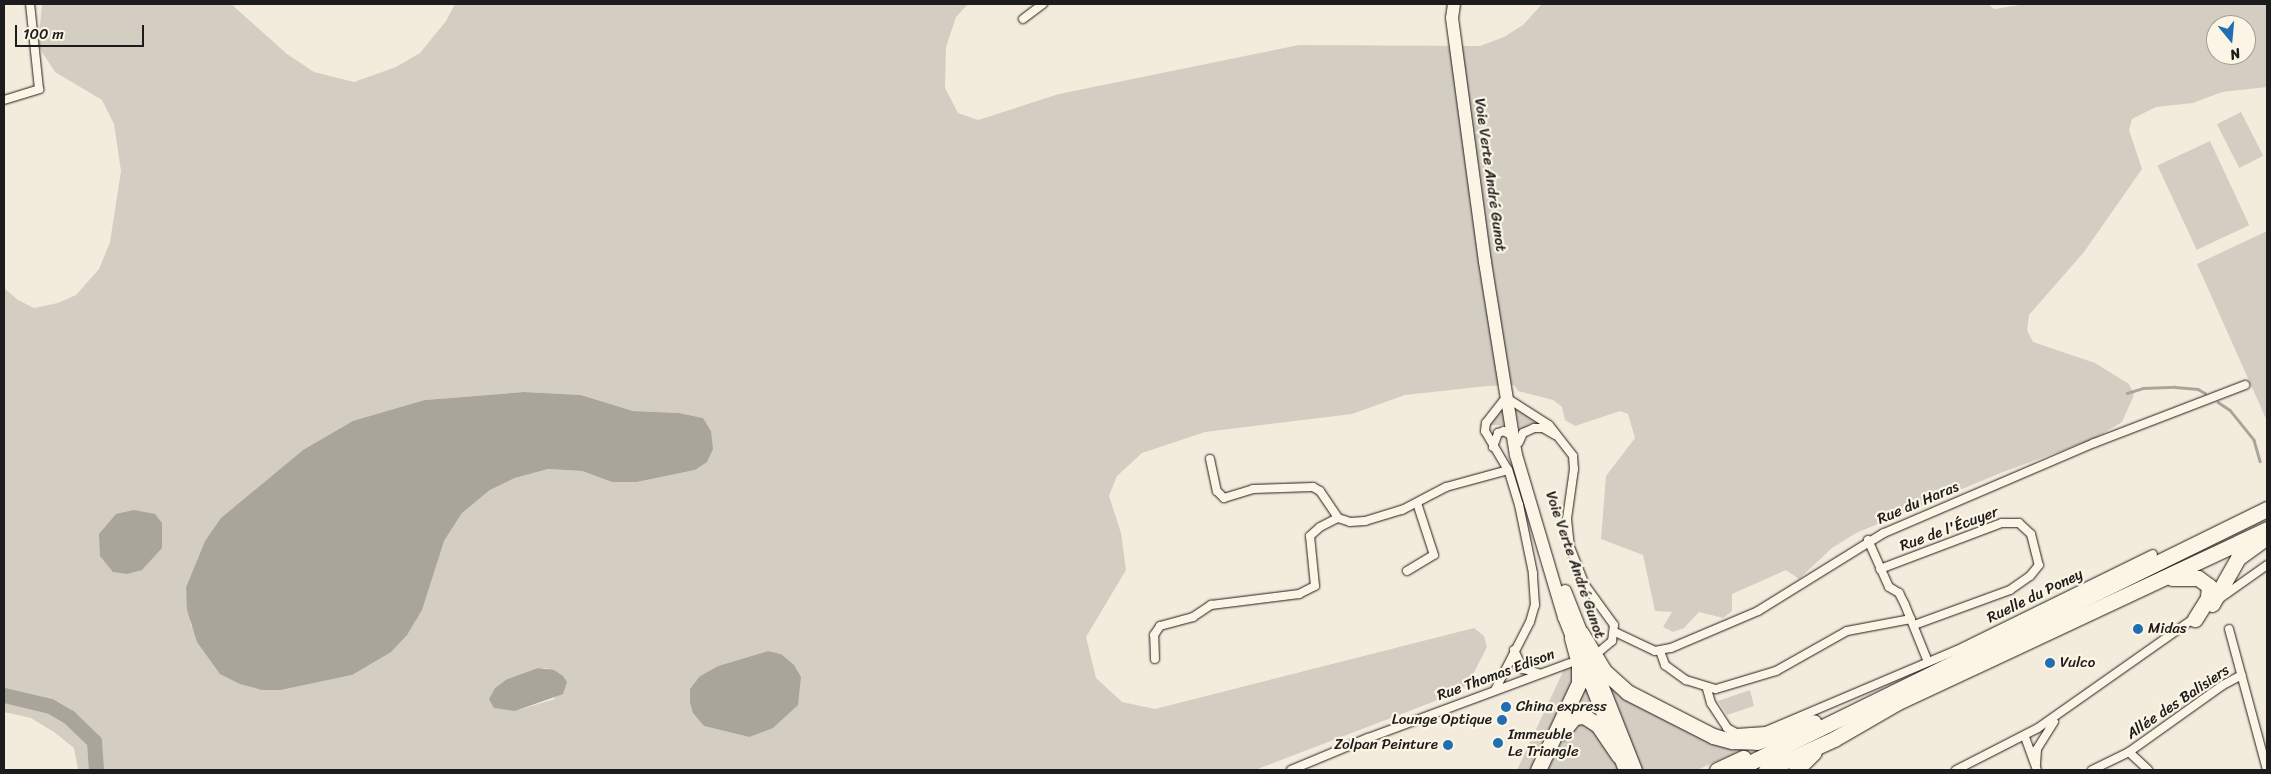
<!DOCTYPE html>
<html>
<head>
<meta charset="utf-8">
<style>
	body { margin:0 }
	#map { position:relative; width:2271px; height:774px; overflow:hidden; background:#f3ecdd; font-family:Sriracha,sans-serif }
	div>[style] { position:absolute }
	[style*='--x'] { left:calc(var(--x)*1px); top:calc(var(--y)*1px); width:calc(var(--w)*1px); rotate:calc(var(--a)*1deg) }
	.green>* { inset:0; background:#d3cec1; transform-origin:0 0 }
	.water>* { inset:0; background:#aaa59b }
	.stream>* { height:2.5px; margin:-1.25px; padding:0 1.25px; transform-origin:1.25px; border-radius:1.25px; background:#aaa59b }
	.river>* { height:15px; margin:-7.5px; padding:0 7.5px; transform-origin:7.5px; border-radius:7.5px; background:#aaa59b }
	.roads { filter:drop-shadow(0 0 1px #1c1c1c) drop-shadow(0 0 1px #1c1c1c) }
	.street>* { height:8px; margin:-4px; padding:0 4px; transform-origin:4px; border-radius:4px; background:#fcf5e5 }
	.primary>* { height:12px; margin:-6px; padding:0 6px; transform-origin:6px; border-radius:6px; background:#fcf5e5 }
	.highway>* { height:15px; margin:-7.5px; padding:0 7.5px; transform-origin:7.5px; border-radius:7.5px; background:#fcf5e5 }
	.dots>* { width:14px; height:14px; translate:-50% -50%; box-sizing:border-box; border:2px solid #fcf5e5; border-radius:50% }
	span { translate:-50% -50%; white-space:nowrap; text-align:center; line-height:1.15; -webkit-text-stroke:4.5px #fcf5e5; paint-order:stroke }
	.street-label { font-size:15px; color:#1c1c1c }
	.poi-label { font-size:15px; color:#1c1c1c }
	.left { translate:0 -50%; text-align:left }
	.right { translate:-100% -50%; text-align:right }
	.frame { position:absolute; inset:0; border:5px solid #1c1c1c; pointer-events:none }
	.north { position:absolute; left:2206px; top:15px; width:50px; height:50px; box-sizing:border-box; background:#fcf5e5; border:1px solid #a29e95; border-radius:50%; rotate:163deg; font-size:14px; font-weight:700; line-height:20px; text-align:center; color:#1c1c1c }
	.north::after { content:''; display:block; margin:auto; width:18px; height:22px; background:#1f6fb2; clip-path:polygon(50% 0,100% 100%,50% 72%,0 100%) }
	.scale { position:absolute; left:15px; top:25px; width:129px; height:22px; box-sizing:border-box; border:2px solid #1c1c1c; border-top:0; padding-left:6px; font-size:15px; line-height:18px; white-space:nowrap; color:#1c1c1c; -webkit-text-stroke:4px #fcf5e5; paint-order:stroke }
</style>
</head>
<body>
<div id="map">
	<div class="green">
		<i style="clip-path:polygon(evenodd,42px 4px,231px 4px,287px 54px,314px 72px,354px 82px,396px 67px,420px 53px,446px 21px,455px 4px,968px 4px,956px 17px,946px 47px,945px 88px,958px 113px,978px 120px,1059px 94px,1299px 45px,1480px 46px,1504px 37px,1523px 25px,1542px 4px,1988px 4px,1994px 9px,2027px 4px,2267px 4px,2267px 87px,2222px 92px,2193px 103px,2156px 107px,2132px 119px,2129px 130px,2142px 169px,2084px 252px,2029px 315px,2027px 330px,2033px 342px,2095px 363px,2129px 384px,2134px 395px,2122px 422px,2094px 439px,2003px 472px,1856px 533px,1832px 548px,1799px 579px,1786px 570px,1732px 594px,1732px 611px,1723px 618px,1699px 612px,1684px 628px,1673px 632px,1663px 627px,1672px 612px,1655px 611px,1643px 555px,1601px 539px,1606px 476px,1635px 438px,1628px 414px,1620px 411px,1575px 426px,1565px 420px,1562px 407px,1553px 400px,1518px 391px,1514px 385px,1487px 386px,1405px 395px,1352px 414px,1205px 432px,1142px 453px,1117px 476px,1109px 496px,1121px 533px,1126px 570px,1086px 637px,1096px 678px,1122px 702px,1155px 709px,1474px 628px,1484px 636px,1487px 647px,1468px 684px,1451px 695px,1255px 770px,78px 770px,74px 748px,54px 732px,31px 718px,4px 712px,4px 288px,18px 300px,34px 308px,58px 303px,76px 295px,99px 269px,110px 242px,121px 171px,114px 124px,102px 100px,55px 72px,38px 46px,42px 4px,2216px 25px,2246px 25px,2246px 55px,2216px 55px,2216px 25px,42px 4px,524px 392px,581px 395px,633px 411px,679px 413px,702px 418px,711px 431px,695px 470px,637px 482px,612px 482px,582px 471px,548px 469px,515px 478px,490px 490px,462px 513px,444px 541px,435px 565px,352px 675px,281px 690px,191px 626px,186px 587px,205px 541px,221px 519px,303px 450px,425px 400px,524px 392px,42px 4px,768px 651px,781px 654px,749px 737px,704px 726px,700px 676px,718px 666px,768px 651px,42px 4px,538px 668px,547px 668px,555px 699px,515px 711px,489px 699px,495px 688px,507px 679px,538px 668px)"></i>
		<i style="left:2241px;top:112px;width:49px;height:27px;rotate:63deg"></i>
		<i style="left:2210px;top:141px;width:93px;height:58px;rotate:65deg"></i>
		<i style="clip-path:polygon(2267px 231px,2267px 421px,2197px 264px)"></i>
		<i style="clip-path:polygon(1502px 407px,1506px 425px,1490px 425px,1489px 423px)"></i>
		<i style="clip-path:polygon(1515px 408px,1516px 408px,1538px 423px,1529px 424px,1520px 431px)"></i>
		<i style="clip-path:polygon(1575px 646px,1635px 770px,1517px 770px)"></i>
		<i style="clip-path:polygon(1601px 674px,1618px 695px,1640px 706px,1749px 747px,1697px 770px,1640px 770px)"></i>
		<i style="clip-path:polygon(1750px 690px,1754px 706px,1727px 715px,1718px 701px)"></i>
	</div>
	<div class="water">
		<i style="clip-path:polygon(524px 392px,581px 395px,633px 411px,679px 413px,703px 418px,711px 431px,713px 449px,707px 462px,695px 470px,637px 482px,612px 482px,582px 471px,548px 469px,515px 478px,490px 490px,462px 513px,444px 541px,422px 610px,407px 635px,391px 652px,352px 675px,281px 690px,262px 690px,240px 684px,220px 674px,197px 642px,187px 610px,186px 587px,205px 541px,221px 518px,303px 450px,353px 421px,425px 400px)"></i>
		<i style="clip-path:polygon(134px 510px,155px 514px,162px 523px,162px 548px,142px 570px,127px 574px,113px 572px,100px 556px,99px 534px,116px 514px)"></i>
		<i style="clip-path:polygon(768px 651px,781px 654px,794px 665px,801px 677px,798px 705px,773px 728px,749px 737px,704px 726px,693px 713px,690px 702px,690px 689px,700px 676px,718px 666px)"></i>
		<i style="clip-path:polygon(538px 668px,554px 670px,563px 676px,567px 682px,563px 694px,515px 711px,494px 708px,489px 699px,495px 688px,507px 679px)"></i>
	</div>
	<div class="stream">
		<i style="--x:2127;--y:393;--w:17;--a:-17"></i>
		<i style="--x:2143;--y:388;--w:32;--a:-2"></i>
		<i style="--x:2175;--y:387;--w:23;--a:5"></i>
		<i style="--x:2198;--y:389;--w:8;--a:30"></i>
		<i style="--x:2218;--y:402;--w:14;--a:34"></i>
		<i style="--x:2230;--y:410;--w:38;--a:51"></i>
		<i style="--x:2254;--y:440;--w:22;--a:74"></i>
	</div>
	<div class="river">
		<i style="--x:4;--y:695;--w:47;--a:13.4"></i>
		<i style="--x:50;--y:706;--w:22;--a:30"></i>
		<i style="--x:69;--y:717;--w:35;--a:44"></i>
		<i style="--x:94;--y:741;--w:29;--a:86"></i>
	</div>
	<div class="roads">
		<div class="street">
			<i style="--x:1023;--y:19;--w:25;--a:-37"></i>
			<i style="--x:4;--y:100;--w:37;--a:-17"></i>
			<i style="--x:39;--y:89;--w:85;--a:-96"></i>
			<i style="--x:1510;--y:400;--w:46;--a:32.7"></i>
			<i style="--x:1549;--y:425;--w:39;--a:52"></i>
			<i style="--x:1573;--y:456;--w:13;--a:86"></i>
			<i style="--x:1574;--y:469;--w:50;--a:98"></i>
			<i style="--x:1567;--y:519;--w:28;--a:84"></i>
			<i style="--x:1570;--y:547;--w:41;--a:68.5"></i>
			<i style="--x:1585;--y:585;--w:49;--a:54.1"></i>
			<i style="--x:1614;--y:625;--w:16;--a:97"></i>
			<i style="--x:1612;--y:641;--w:16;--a:140"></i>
			<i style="--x:1519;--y:442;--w:10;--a:-66"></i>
			<i style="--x:1523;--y:433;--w:12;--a:-24"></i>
			<i style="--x:1534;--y:428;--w:9;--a:0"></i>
			<i style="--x:1543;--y:428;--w:14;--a:30"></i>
			<i style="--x:1493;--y:447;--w:15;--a:-70"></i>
			<i style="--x:1498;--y:433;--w:6;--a:-18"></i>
			<i style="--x:1504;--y:431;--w:9;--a:32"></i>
			<i style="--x:1210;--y:459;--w:33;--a:78"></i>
			<i style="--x:1217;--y:491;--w:10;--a:45"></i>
			<i style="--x:1224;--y:498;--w:30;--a:-17"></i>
			<i style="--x:1253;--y:489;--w:60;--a:-1.9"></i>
			<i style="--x:1313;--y:487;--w:8;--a:30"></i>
			<i style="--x:1320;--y:491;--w:32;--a:56"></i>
			<i style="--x:1868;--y:540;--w:51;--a:65.9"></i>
			<i style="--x:1889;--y:587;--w:12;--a:31"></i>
			<i style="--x:1899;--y:593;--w:13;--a:63"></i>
			<i style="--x:1905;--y:605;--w:61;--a:68"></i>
			<i style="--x:1880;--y:569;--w:130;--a:-20.7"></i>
			<i style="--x:2002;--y:523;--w:17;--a:0"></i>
			<i style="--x:2019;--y:523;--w:16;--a:43"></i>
			<i style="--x:2031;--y:534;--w:32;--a:76"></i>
			<i style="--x:2039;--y:565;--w:14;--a:129"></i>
			<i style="--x:2030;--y:576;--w:24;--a:145"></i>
			<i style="--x:2010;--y:590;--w:102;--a:160"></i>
			<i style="--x:1407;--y:571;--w:31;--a:-31"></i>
			<i style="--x:1434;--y:555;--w:55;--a:-108.1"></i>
			<i style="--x:2219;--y:599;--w:59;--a:-35.3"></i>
			<i style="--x:2229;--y:629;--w:146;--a:74.9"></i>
			<i style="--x:1615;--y:632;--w:44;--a:25.4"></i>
			<i style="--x:1655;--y:651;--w:16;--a:-11"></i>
			<i style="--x:1671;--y:648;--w:95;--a:-23"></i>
			<i style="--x:1758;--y:611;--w:148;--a:-31.8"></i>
			<i style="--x:1884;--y:533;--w:228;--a:-23.2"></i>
			<i style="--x:2094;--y:443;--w:162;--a:-21"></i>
			<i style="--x:1514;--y:650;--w:21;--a:65"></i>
			<i style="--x:1523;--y:669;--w:16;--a:15"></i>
			<i style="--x:1660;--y:651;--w:15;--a:70"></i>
			<i style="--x:1665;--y:665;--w:26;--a:36"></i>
			<i style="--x:1686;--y:680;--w:31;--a:17"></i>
			<i style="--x:1716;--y:689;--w:63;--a:-16.7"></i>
			<i style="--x:1776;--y:671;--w:81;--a:-29.4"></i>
			<i style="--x:1847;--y:631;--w:65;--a:-10.6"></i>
			<i style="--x:1155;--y:659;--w:24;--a:-92"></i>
			<i style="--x:1154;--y:635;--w:11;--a:-56"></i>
			<i style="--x:1160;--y:626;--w:34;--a:-15"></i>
			<i style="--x:1193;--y:617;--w:22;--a:-34"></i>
			<i style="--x:1211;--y:605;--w:89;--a:-7.1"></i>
			<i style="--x:1299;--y:594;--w:18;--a:-27"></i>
			<i style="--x:1315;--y:586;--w:50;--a:-95.7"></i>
			<i style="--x:1310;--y:536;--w:13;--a:-42"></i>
			<i style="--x:1320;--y:527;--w:20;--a:-27"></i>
			<i style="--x:1338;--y:518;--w:13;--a:18"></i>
			<i style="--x:1350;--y:522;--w:15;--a:-4"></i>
			<i style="--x:1365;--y:521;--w:39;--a:-17"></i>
			<i style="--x:1402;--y:510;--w:50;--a:-27.6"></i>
			<i style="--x:1446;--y:487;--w:64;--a:-15.3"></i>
			<i style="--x:1707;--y:689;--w:15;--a:74"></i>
			<i style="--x:1711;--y:703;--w:30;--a:57"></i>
			<i style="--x:1727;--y:728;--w:10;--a:29"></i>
			<i style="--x:1736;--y:733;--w:30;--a:-4"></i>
			<i style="--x:1766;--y:731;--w:207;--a:-23"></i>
			<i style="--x:1957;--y:650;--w:218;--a:-26.1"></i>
			<i style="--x:1495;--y:690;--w:76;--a:-62.8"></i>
			<i style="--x:1530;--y:622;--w:18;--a:-74"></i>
			<i style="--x:1535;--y:605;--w:32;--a:-94"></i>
			<i style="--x:1533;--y:573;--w:69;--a:-101.6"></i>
			<i style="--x:1519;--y:505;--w:37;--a:-107"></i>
			<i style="--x:1508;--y:470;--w:45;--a:-120.5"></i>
			<i style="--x:1485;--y:431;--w:8;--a:-83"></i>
			<i style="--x:1486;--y:423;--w:31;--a:-52"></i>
			<i style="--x:2025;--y:737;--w:35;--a:70"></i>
			<i style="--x:2129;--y:752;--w:26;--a:43"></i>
			<i style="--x:2036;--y:764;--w:15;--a:-86"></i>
			<i style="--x:2037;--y:749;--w:32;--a:-58"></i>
			<i style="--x:1291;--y:770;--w:83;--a:-22.6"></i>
			<i style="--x:1368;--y:738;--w:215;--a:-20.4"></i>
			<i style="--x:1956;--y:770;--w:92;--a:-27.1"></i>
			<i style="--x:2038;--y:728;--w:193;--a:-35.1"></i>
			<i style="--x:2092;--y:770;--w:41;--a:-25.9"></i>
			<i style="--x:2129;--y:752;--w:115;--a:-35.5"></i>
			<i style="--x:2223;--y:685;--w:21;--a:-28"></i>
		</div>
		<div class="primary">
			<i style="--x:1454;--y:4;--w:14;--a:98"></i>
			<i style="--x:1452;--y:18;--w:246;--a:82.3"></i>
			<i style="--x:1485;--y:262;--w:195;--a:80.9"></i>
			<i style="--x:1516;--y:455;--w:169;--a:73.5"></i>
			<i style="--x:1564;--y:617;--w:165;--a:68.3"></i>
			<i style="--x:1565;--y:591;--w:193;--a:68.4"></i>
		</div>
		<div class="highway">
			<i style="--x:2172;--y:578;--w:26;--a:0"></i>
			<i style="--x:2198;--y:578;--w:14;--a:36"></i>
			<i style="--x:2209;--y:586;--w:12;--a:95"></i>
			<i style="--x:2208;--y:598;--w:25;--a:122"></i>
			<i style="--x:2212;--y:604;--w:53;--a:-60.5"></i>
			<i style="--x:2238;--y:558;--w:34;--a:-36"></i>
			<i style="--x:1581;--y:633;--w:44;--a:58.8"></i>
			<i style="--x:1604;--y:671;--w:31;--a:42"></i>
			<i style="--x:1627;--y:692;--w:97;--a:27.1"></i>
			<i style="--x:1713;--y:736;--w:20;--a:15"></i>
			<i style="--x:1732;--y:741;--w:25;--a:2"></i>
			<i style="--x:1757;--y:742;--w:60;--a:-19.3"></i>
			<i style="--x:1562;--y:732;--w:19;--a:-51"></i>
			<i style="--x:1574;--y:717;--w:10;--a:-6"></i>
			<i style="--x:1584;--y:716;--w:17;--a:33"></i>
			<i style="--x:1598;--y:725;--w:37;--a:56"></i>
			<i style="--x:1538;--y:770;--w:96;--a:-64.8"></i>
			<i style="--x:1579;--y:683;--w:19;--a:-90"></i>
			<i style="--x:1579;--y:664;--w:27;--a:-105"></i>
			<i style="--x:1717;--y:770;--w:29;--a:-25"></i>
			<i style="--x:1735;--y:770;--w:593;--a:-26.13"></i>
			<i style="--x:1766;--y:770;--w:75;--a:-24.5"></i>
			<i style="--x:1834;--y:739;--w:72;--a:-30.1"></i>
			<i style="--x:1896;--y:703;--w:410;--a:-25.1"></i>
			<i style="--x:1796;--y:770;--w:25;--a:-45"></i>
		</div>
	</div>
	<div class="dots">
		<i style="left:2138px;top:629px;background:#1f6fb2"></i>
		<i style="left:2050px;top:663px;background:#1f6fb2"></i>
		<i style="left:1506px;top:707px;background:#1f6fb2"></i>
		<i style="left:1502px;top:720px;background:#1f6fb2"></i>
		<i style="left:1498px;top:743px;background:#1f6fb2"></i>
		<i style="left:1448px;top:745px;background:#1f6fb2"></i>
	</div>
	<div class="street-label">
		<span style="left:1490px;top:175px;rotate:82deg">Voie Verte André Gunot</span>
		<span style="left:1918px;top:503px;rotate:-23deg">Rue du Haras</span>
		<span style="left:1949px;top:529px;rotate:-20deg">Rue de l'Écuyer</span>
		<span style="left:1575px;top:565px;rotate:71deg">Voie Verte André Gunot</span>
		<span style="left:2035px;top:596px;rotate:-26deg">Ruelle du Poney</span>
		<span style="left:1496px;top:675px;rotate:-20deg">Rue Thomas Edison</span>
		<span style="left:2178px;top:702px;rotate:-34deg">Allée des Balisiers</span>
	</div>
	<div class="poi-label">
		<span class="left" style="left:2148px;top:629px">Midas</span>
		<span class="left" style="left:2060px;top:663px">Vulco</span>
		<span class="left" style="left:1516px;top:707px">China express</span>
		<span class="right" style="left:1492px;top:720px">Lounge Optique</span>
		<span class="left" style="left:1508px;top:743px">Immeuble<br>Le Triangle</span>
		<span class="right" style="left:1438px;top:745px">Zolpan Peinture</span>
	</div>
	<div class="frame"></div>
	<div class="north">N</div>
	<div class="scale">100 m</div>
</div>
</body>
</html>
